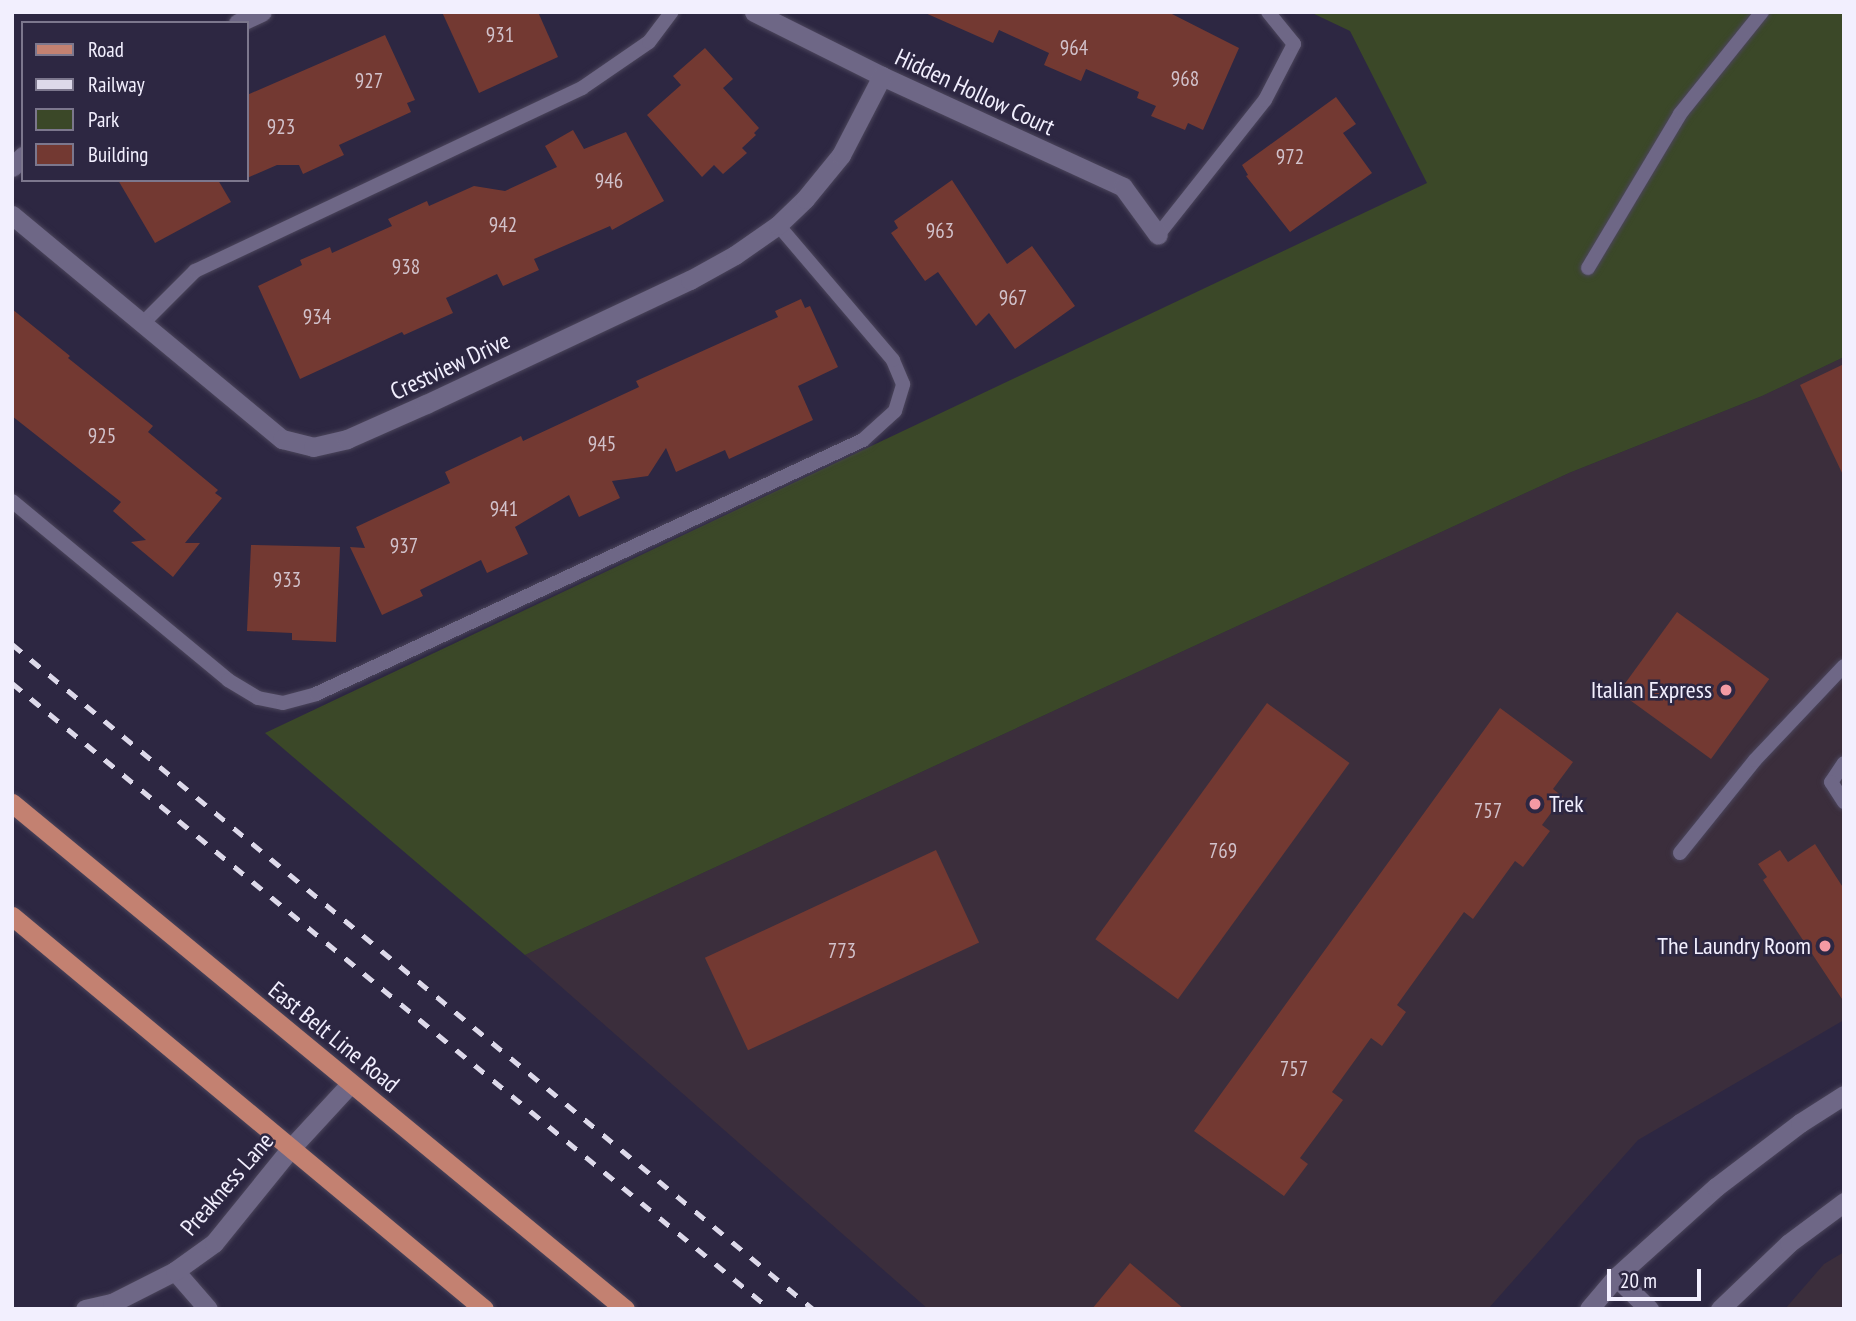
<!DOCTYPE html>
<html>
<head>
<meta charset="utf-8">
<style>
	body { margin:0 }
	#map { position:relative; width:1856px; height:1321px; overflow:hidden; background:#2d2742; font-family:"PT Sans Narrow",sans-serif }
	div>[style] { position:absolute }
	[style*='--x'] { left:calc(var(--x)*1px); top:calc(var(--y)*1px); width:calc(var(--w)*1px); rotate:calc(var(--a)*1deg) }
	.commercial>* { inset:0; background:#3b2e3c }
	.green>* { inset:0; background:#3b4828 }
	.building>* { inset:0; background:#733932; transform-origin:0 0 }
	.roads { filter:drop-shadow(0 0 2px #4b455b) drop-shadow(0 0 2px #4b455b) }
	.service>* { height:14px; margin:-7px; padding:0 7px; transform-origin:7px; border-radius:7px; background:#6e6786 }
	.minor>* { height:19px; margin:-9.5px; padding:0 9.5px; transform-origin:9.5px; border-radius:9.5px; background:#6e6786 }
	.secondary>* { height:19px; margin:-9.5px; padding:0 9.5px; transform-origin:9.5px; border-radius:9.5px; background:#6e6786 }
	.primary>* { height:19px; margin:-9.5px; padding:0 9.5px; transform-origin:9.5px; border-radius:9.5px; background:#c38171 }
	.rail>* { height:5px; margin-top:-2.5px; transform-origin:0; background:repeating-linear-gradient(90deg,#ddd9ea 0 12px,transparent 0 24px) }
	.dots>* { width:19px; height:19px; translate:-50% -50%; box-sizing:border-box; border:4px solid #2d2742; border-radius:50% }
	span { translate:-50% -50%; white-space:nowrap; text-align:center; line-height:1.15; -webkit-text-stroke:5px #2d2742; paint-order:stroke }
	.number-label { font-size:21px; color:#d2c2cb }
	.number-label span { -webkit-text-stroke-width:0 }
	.street-label { font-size:24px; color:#f2effe }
	.poi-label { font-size:24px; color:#f2effe }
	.right { translate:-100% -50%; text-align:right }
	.left { translate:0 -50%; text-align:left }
	.frame { position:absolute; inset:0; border:14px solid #f2effe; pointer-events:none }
	.legend { position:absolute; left:21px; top:21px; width:228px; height:161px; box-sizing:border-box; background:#2d2742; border:2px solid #7c778d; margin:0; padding:9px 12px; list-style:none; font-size:21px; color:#f2effe }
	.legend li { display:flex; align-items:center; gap:14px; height:35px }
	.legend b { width:35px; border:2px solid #7c778d }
	.scale { position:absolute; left:1607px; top:1269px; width:94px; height:32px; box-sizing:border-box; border:4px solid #f2effe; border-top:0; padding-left:9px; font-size:21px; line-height:24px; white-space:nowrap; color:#f2effe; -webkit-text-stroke:5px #2d2742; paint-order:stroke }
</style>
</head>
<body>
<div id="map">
	<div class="commercial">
		<i style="clip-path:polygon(1844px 357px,1844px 1020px,1638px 1140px,1488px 1309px,928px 1309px,525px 955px,1569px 473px,1762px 396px)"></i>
		<i style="clip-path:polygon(1844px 1252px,1844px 1309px,1785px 1309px,1824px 1264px)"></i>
	</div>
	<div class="green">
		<i style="clip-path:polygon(1310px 12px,1844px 12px,1844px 357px,1762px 396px,1569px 473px,525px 955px,265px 733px,1427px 183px,1350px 31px)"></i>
	</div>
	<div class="building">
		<i style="clip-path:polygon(442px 12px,538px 12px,558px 57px,479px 93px)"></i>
		<i style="clip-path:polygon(923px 12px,1168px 12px,1239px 48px,1203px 130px,1188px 123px,1185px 130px,1151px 116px,1156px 106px,1137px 98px,1139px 92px,1086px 69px,1081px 81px,1044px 65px,1049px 53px,999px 30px,993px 43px)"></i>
		<i style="clip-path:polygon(385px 35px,415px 100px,407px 103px,411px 112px,339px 145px,344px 155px,303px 174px,299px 165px,277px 165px,247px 178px,247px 95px)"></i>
		<i style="clip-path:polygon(705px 48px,733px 79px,723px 88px,759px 128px,754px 133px,756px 135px,742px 148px,747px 153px,723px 174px,714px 165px,702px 177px,647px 115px,681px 85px,673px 76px)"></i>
		<i style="clip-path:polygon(1336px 97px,1356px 124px,1343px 133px,1372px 173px,1290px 232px,1246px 176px,1248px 175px,1242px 165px)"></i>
		<i style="clip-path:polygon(573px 130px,584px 149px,626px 132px,664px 201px,612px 230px,610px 226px,534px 259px,539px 270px,503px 286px,497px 274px,446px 298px,453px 313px,404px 335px,402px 332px,300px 379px,258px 286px,302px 265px,300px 260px,330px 247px,332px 253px,392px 226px,388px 219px,427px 201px,429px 206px,474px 186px,505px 191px,557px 167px,545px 146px)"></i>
		<i style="clip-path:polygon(118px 180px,218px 180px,231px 202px,155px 243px)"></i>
		<i style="clip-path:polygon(952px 180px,1007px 264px,1032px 246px,1075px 306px,1015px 349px,989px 313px,976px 326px,938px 272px,925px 281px,891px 233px,898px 228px,894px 221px)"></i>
		<i style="clip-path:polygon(801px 299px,805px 308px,810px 306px,838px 367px,798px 386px,813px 420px,729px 459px,725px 450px,676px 472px,666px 448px,648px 476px,612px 481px,620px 498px,579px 517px,569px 495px,515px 527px,528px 554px,487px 573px,481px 560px,420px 590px,423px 596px,382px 615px,350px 547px,365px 548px,356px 527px,450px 483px,445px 472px,521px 436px,523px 441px,639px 387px,636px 381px,778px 317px,775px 311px)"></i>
		<i style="clip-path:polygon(12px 309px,70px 356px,68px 358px,153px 426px,148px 432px,218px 490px,215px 493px,222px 498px,185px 543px,200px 543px,173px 577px,131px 542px,146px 540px,113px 511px,121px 502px,12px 416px)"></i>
		<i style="clip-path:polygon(1844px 364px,1844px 477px,1800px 385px)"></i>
		<i style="clip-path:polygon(251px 545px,340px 547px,336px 642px,292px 640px,292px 633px,247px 631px)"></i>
		<i style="left:1677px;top:612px;width:114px;height:99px;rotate:36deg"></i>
		<i style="left:1267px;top:703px;width:102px;height:292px;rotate:36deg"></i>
		<i style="clip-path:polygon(1500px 708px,1573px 762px,1553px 789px,1563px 797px,1542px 825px,1550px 831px,1523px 867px,1515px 861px,1473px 919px,1464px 912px,1397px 1005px,1406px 1012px,1382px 1046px,1371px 1038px,1332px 1092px,1343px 1100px,1300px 1158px,1308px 1164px,1284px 1196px,1194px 1131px)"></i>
		<i style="clip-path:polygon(1815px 844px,1844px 889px,1844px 1002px,1763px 880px,1767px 877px,1758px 864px,1780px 850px,1788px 862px)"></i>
		<i style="left:936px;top:850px;width:102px;height:255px;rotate:65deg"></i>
		<i style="clip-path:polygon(1130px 1263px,1184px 1309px,1092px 1309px)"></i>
	</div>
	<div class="roads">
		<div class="service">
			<i style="--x:1158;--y:235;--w:172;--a:-51.6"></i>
			<i style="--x:1265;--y:100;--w:63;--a:-62.6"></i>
			<i style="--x:1294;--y:44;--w:41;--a:-129.1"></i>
			<i style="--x:1588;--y:268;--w:179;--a:-59.1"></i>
			<i style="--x:1680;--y:114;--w:131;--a:-51.2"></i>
			<i style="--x:142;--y:324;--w:75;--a:-45"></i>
			<i style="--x:195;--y:271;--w:428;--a:-25.3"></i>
			<i style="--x:582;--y:88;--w:81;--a:-34.5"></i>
			<i style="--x:649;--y:42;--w:38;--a:-53"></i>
			<i style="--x:12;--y:501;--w:281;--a:39.6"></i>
			<i style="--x:228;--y:680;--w:35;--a:31"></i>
			<i style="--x:258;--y:698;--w:25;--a:11"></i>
			<i style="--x:283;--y:703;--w:34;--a:-15"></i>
			<i style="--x:316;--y:694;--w:603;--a:-24.91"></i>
			<i style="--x:863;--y:440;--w:43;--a:-42.2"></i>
			<i style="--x:895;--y:411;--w:28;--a:-73"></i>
			<i style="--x:903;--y:384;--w:26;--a:-113"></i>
			<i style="--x:893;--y:360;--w:177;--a:-130.4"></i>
			<i style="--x:1844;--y:763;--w:23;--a:124"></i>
			<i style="--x:1831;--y:782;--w:24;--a:57"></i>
			<i style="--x:1680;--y:853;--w:119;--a:-51.1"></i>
			<i style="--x:1755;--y:760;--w:129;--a:-46.6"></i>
		</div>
		<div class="minor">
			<i style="--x:754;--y:12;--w:143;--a:26.6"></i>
			<i style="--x:882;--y:76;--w:265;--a:24.7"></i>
			<i style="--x:1123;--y:187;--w:59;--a:53.9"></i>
			<i style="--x:238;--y:23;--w:26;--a:-25"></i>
			<i style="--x:12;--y:167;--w:16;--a:-45"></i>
			<i style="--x:12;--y:215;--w:351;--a:39.7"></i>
			<i style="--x:282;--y:439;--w:32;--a:14"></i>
			<i style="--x:313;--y:447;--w:35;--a:-13"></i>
			<i style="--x:347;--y:439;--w:86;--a:-23.9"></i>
			<i style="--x:426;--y:404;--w:292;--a:-25.2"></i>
			<i style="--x:690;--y:280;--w:51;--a:-29.1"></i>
			<i style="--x:735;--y:255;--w:52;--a:-34.9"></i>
			<i style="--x:778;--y:225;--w:37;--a:-44"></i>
			<i style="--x:805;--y:199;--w:57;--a:-50.7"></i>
			<i style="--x:841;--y:155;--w:89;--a:-62.6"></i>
			<i style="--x:175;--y:1271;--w:50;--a:49"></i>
			<i style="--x:85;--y:1309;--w:28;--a:-13"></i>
			<i style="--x:112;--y:1303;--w:71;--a:-26.9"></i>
			<i style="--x:175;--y:1271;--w:48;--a:-35.7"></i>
			<i style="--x:214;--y:1243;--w:122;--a:-51"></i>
			<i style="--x:291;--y:1148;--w:88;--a:-47.3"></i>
		</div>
		<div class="secondary">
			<i style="--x:1616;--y:1277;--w:46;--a:44.1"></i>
			<i style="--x:1589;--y:1309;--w:42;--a:-49.8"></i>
			<i style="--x:1616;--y:1277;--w:135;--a:-42"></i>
			<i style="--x:1716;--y:1187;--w:106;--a:-37.3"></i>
			<i style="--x:1800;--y:1123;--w:52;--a:-32.5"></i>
			<i style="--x:1720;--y:1309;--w:95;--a:-43.7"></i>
			<i style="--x:1789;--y:1243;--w:69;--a:-36.7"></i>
		</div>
		<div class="primary">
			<i style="--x:12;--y:803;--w:795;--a:39.54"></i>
			<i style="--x:12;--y:916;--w:614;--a:39.78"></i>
		</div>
	</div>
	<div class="rail">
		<i style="--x:12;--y:644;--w:1041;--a:39.7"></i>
		<i style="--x:12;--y:683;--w:983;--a:39.55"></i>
	</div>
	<div class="dots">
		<i style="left:1726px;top:690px;background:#f49aa4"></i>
		<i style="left:1535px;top:804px;background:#f49aa4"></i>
		<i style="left:1825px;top:946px;background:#f49aa4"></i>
	</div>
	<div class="number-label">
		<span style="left:500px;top:35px">931</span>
		<span style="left:1074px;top:48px">964</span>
		<span style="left:1185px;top:79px">968</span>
		<span style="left:369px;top:81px">927</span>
		<span style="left:281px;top:127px">923</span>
		<span style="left:1290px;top:157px">972</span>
		<span style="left:609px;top:181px">946</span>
		<span style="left:503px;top:225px">942</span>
		<span style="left:940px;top:231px">963</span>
		<span style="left:406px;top:267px">938</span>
		<span style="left:1013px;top:298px">967</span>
		<span style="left:317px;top:317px">934</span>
		<span style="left:102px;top:436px">925</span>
		<span style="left:602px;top:444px">945</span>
		<span style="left:504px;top:509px">941</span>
		<span style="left:404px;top:546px">937</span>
		<span style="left:287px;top:580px">933</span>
		<span style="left:1488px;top:811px">757</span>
		<span style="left:1223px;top:851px">769</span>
		<span style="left:842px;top:951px">773</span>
		<span style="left:1294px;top:1069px">757</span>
	</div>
	<div class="street-label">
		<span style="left:975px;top:92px;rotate:25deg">Hidden Hollow Court</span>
		<span style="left:450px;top:366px;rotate:-25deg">Crestview Drive</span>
		<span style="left:334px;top:1037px;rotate:39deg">East Belt Line Road</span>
		<span style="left:227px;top:1184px;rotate:-49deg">Preakness Lane</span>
	</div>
	<div class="poi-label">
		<span class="right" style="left:1712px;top:690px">Italian Express</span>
		<span class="left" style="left:1549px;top:804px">Trek</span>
		<span class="right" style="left:1811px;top:946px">The Laundry Room</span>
	</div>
	<div class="frame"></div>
	<ul class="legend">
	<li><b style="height:9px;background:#c38171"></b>Road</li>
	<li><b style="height:9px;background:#ddd9ea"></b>Railway</li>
	<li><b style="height:19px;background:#3b4828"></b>Park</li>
	<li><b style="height:19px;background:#733932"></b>Building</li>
	</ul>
	<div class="scale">20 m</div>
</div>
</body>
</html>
